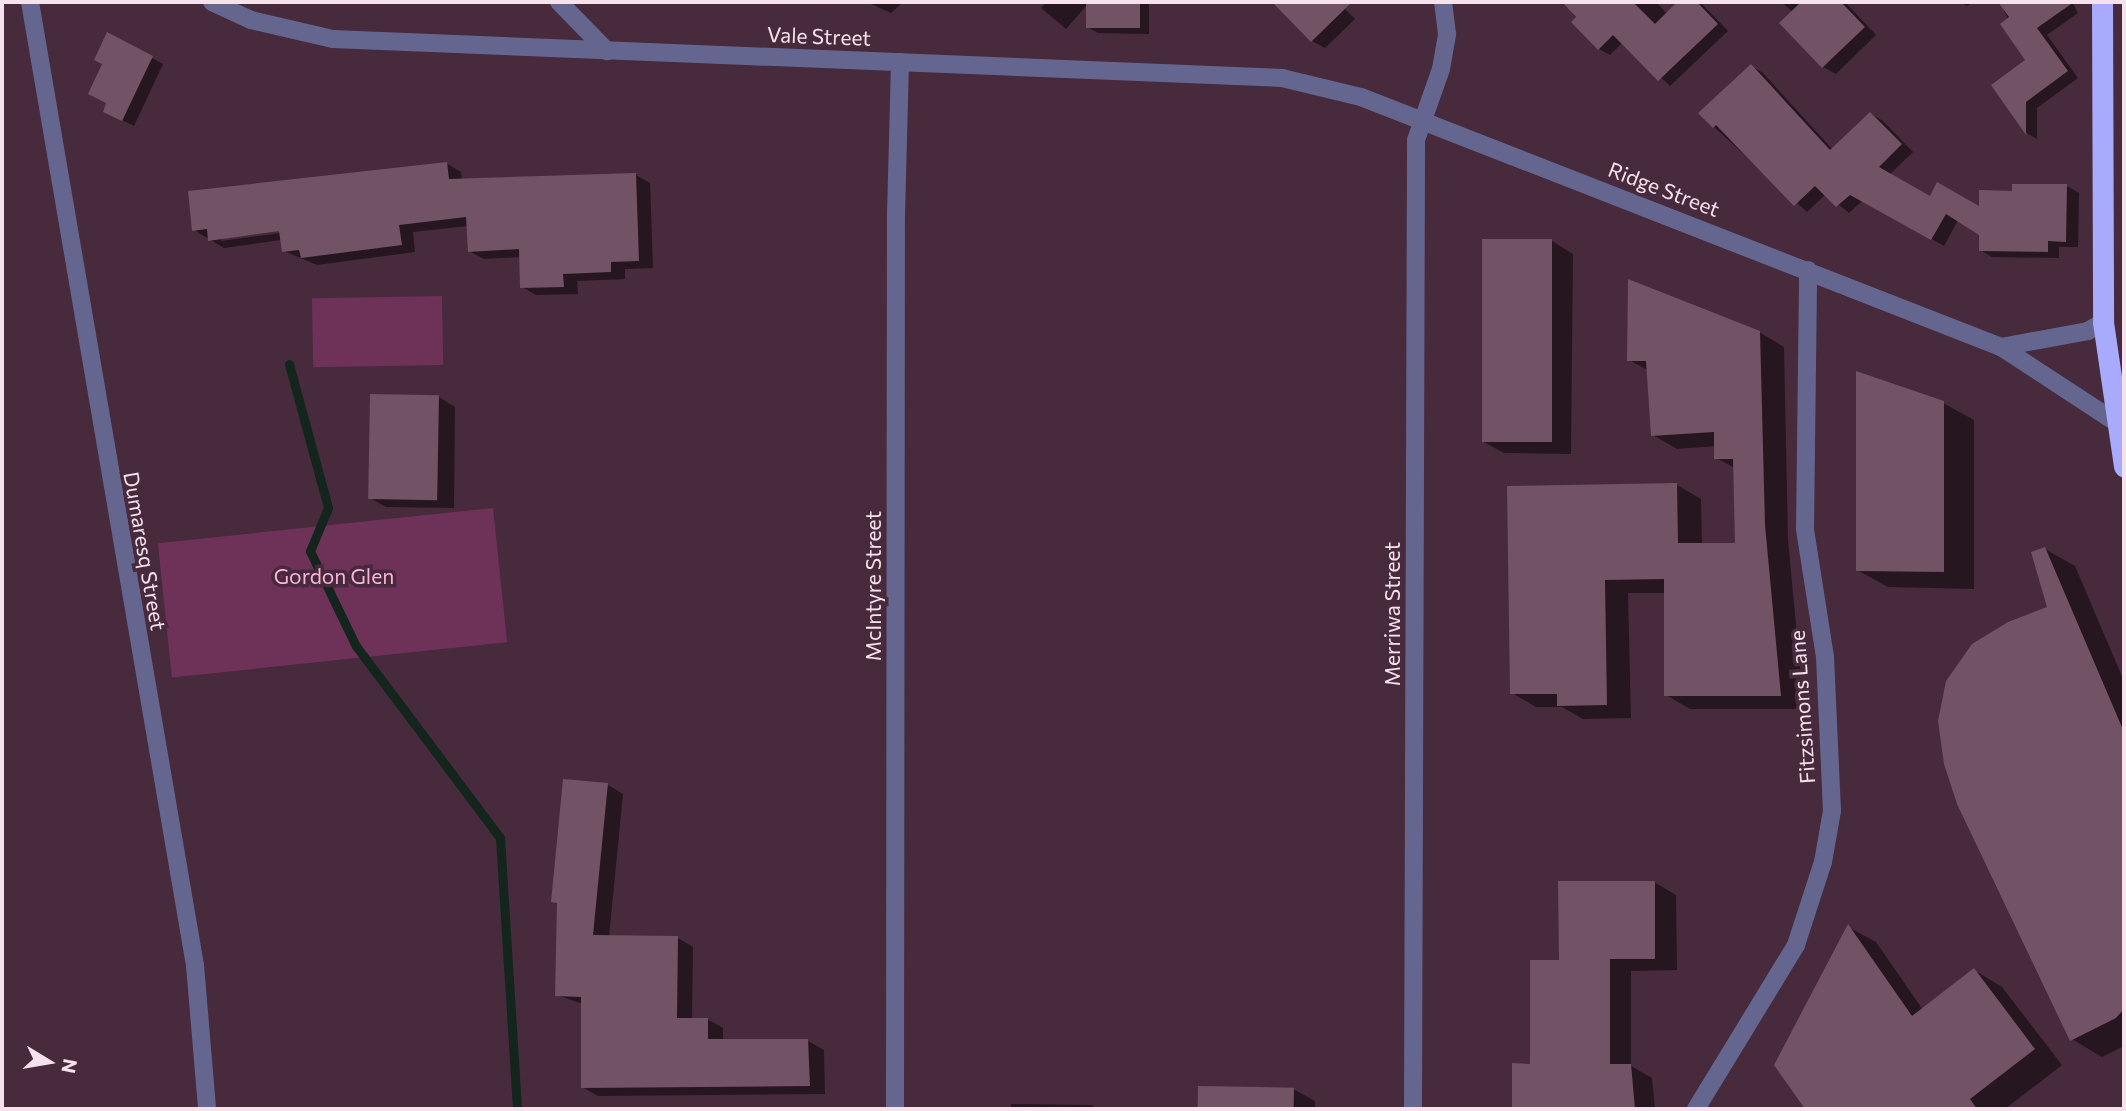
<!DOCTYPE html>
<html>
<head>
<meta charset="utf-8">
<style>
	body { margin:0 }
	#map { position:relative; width:2126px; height:1111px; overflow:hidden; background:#472a3c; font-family:Commissioner,sans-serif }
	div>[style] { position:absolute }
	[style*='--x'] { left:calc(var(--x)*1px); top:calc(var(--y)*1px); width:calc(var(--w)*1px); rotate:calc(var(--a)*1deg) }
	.green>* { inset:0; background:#6e3259; transform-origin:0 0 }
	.shadow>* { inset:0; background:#0007 }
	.stream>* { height:9px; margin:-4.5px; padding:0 4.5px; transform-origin:4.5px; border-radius:4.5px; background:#13251c }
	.building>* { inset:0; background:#725366; transform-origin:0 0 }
	.minor>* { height:18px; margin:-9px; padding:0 9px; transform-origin:9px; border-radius:9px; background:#65668f }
	.highway>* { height:21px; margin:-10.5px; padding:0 10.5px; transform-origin:10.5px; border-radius:10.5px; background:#a8aafb }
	span { translate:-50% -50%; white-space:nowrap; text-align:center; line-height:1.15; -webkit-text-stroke:7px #472a3c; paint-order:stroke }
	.street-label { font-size:21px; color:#f6e2ed }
	.park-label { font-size:21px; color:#feb2e0 }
	.frame { position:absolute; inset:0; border:4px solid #f6e2ed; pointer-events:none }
	.north { position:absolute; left:14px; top:1027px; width:70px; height:70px; -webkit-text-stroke:5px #472a3c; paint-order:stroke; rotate:101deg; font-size:19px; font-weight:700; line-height:28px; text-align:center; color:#f6e2ed }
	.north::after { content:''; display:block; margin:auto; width:24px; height:32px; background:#f6e2ed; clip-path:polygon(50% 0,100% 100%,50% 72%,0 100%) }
</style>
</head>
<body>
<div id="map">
	<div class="green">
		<i style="left:442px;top:296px;width:69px;height:130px;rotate:89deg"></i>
		<i style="left:493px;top:508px;width:135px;height:337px;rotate:84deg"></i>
	</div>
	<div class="shadow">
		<i style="clip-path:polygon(867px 2px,903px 2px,891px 13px)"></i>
		<i style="clip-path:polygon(1046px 2px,1149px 2px,1149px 34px,1098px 33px,1087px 27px,1088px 4px,1066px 29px,1041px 8px)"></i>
		<i style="clip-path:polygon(1279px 2px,1338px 2px,1355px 19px,1325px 48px,1312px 41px)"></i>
		<i style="clip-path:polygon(1564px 2px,1656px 2px,1667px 14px,1680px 2px,1700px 2px,1728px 31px,1670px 86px,1623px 42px,1610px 55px,1599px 49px)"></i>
		<i style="clip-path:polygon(1781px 2px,1845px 2px,1876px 35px,1836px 74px,1823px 67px,1793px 12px)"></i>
		<i style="clip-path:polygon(1959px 2px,1973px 2px,1967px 6px)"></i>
		<i style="clip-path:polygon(2000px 2px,2072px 2px,2078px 13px,2047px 35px,2078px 78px,2037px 108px,2037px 139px,2027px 133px,1993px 85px,2028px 60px)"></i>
		<i style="clip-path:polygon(152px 58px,163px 64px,134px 126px,116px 117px)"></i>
		<i style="clip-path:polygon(1751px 66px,1763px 73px,1833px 150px,1871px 114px,1883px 121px,1913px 152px,1889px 175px,1930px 198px,1981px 209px,2013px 192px,2067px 186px,2079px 193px,2078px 247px,2059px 247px,2059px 258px,1992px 257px,1980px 250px,1981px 234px,1958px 220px,1944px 246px,1863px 200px,1849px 213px,1826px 194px,1807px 212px,1714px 127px)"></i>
		<i style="clip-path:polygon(evenodd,446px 163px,461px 172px,462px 180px,636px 175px,650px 183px,653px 268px,625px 269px,625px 279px,577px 281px,578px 294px,536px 295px,522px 287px,521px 257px,484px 259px,469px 251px,468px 226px,413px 232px,415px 252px,317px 265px,284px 251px,282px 240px,224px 248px,194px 230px,446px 163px,288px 228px,288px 232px,221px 241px,221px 237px,288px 228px)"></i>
		<i style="clip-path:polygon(1552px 241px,1573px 254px,1571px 454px,1504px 453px,1482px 441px)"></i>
		<i style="clip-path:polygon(1759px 332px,1784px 347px,1788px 540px,1804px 709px,1690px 709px,1666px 695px,1666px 593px,1628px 593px,1631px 718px,1583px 719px,1562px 707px,1536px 707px,1512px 693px,1677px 485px,1701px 499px,1702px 545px,1737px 545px,1735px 468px,1716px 458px,1716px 446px,1677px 449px,1653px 435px,1649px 371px,1629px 360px)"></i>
		<i style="clip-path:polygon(439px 397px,455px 407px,454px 508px,386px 507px,370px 498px)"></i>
		<i style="clip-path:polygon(1943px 403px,1974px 420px,1974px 589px,1888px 587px,1857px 570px)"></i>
		<i style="clip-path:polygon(2045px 549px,2075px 566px,2124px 681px,2124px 1046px,2102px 1057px,2072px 1039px)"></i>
		<i style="clip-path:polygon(608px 785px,623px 794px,609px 937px,678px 938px,693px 947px,692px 1019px,707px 1019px,723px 1028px,723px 1041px,808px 1041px,824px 1050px,825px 1094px,598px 1096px,582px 1087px,583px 1004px,557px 995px,558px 904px,553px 901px)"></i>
		<i style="clip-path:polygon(1654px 882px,1676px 895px,1677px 970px,1631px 971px,1631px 1066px,1652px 1078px,1655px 1109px,1514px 1109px,1514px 1065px,1532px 1065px,1561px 961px)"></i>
		<i style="clip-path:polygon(1848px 927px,1876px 942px,1923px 1010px,1974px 970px,2002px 987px,2062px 1065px,2005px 1109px,1807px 1109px,1776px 1065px)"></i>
		<i style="clip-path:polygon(1200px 1087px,1293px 1089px,1315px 1101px,1315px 1109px,1200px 1109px)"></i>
		<i style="clip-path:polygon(1011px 1104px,1091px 1105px,1099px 1109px,1011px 1109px)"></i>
	</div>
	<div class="stream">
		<i style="--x:289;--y:364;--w:149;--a:74.8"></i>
		<i style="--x:328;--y:508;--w:47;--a:112.7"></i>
		<i style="--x:310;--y:551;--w:106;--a:64.2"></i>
		<i style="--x:356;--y:646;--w:240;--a:53.1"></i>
		<i style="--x:500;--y:838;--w:272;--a:86.4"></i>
	</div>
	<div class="building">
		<i style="left:1086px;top:2px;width:54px;height:26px"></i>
		<i style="clip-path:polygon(1272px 2px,1352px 2px,1311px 42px)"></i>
		<i style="clip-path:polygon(1562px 2px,1633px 2px,1655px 24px,1677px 2px,1697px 2px,1718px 24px,1658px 81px,1613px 35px,1598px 50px,1571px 22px,1576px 17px)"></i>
		<i style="clip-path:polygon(1801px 2px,1841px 2px,1865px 27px,1822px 68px,1779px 23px)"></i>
		<i style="clip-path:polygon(1998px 2px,2074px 2px,2037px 28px,2068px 71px,2026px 102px,2026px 135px,1991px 85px,2025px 60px,2000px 24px,2009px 17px)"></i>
		<i style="clip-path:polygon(107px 32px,153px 56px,122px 121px,103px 112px,106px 103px,88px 94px,102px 64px,94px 60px)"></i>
		<i style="clip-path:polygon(1751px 64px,1830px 150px,1870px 112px,1902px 144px,1879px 167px,1930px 196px,1937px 182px,1979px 206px,1979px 190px,2012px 191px,2012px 184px,2067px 184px,2066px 242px,2048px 241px,2048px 252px,1979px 251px,1979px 235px,1946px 214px,1931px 240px,1850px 195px,1836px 207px,1815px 186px,1794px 206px,1716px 125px,1713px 128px,1698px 113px)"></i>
		<i style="clip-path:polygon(447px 162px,449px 179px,636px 173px,639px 261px,611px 262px,611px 272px,563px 274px,564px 287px,520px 288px,519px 249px,468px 252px,466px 217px,399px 225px,402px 245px,301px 258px,299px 250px,282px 252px,279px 231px,208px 241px,207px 229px,192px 231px,188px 191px)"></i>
		<i style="left:1482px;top:239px;width:70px;height:203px"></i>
		<i style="clip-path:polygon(1628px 279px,1760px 331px,1765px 525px,1781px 696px,1664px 696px,1664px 579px,1605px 580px,1607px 705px,1557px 706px,1557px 694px,1510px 694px,1507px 486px,1677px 483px,1678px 543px,1735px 543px,1733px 459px,1714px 459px,1714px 432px,1651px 436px,1646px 361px,1627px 361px)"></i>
		<i style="clip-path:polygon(1856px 371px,1944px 401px,1944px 572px,1856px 571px)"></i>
		<i style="left:370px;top:394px;width:69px;height:105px;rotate:1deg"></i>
		<i style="clip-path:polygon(2045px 547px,2124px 732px,2124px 1009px,2116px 1018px,2070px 1041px,1957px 804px,1944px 764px,1938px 721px,1946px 681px,1972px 644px,2008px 622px,2047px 607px,2031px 552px)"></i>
		<i style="clip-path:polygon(563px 779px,608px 783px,593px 935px,678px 936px,677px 1018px,708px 1018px,708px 1039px,808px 1039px,810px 1086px,581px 1088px,581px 997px,555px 996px,557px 903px,551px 902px)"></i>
		<i style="clip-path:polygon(1558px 881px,1655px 881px,1655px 959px,1610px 959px,1610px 1064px,1631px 1064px,1635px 1109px,1512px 1109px,1512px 1063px,1530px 1064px,1530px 960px,1559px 960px)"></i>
		<i style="clip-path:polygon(1848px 924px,1912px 1016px,1974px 968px,2035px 1049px,1970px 1099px,1977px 1109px,1805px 1109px,1774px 1065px)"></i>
		<i style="left:1198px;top:1086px;width:96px;height:23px;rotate:1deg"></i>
	</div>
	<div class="minor">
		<i style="--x:30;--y:2;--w:977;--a:80.28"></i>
		<i style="--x:195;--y:965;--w:144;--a:85.2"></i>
		<i style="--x:212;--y:2;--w:43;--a:24.8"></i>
		<i style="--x:251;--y:20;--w:84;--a:13"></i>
		<i style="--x:333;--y:39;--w:950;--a:2.35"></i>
		<i style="--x:1282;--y:78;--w:81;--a:13.5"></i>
		<i style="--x:1361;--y:97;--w:687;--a:21.34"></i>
		<i style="--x:2001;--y:347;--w:139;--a:33.2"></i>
		<i style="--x:559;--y:2;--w:69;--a:45.6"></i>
		<i style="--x:2001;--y:347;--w:88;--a:-10.4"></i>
		<i style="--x:2088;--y:331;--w:17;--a:-31"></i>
		<i style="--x:895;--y:1109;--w:894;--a:-89.94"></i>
		<i style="--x:896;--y:215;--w:153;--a:-88.5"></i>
		<i style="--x:1413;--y:1109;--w:969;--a:-89.82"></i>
		<i style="--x:1416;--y:140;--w:75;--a:-70.6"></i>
		<i style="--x:1441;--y:69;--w:36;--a:-80"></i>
		<i style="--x:1447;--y:34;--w:32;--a:-97"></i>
		<i style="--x:1696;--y:1109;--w:192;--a:-58.6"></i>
		<i style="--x:1796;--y:945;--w:87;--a:-72"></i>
		<i style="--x:1823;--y:862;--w:52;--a:-80"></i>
		<i style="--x:1832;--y:811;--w:154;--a:-92.6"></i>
		<i style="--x:1825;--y:657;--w:130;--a:-98.9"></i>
		<i style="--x:1805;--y:529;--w:259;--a:-89.3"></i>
	</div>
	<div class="highway">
		<i style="--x:2102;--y:2;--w:320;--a:89.8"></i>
		<i style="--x:2103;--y:322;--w:146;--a:81.7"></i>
	</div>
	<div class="street-label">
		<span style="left:819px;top:36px;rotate:2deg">Vale Street</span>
		<span style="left:1664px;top:189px;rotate:21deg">Ridge Street</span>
		<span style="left:145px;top:551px;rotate:80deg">Dumaresq Street</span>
		<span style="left:873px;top:586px;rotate:-90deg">McIntyre Street</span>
		<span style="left:1392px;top:614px;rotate:-90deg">Merriwa Street</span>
		<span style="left:1802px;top:707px;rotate:-94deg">Fitzsimons Lane</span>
	</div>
	<div class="park-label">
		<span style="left:334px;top:576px">Gordon Glen</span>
	</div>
	<div class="frame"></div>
	<div class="north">N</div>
</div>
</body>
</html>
